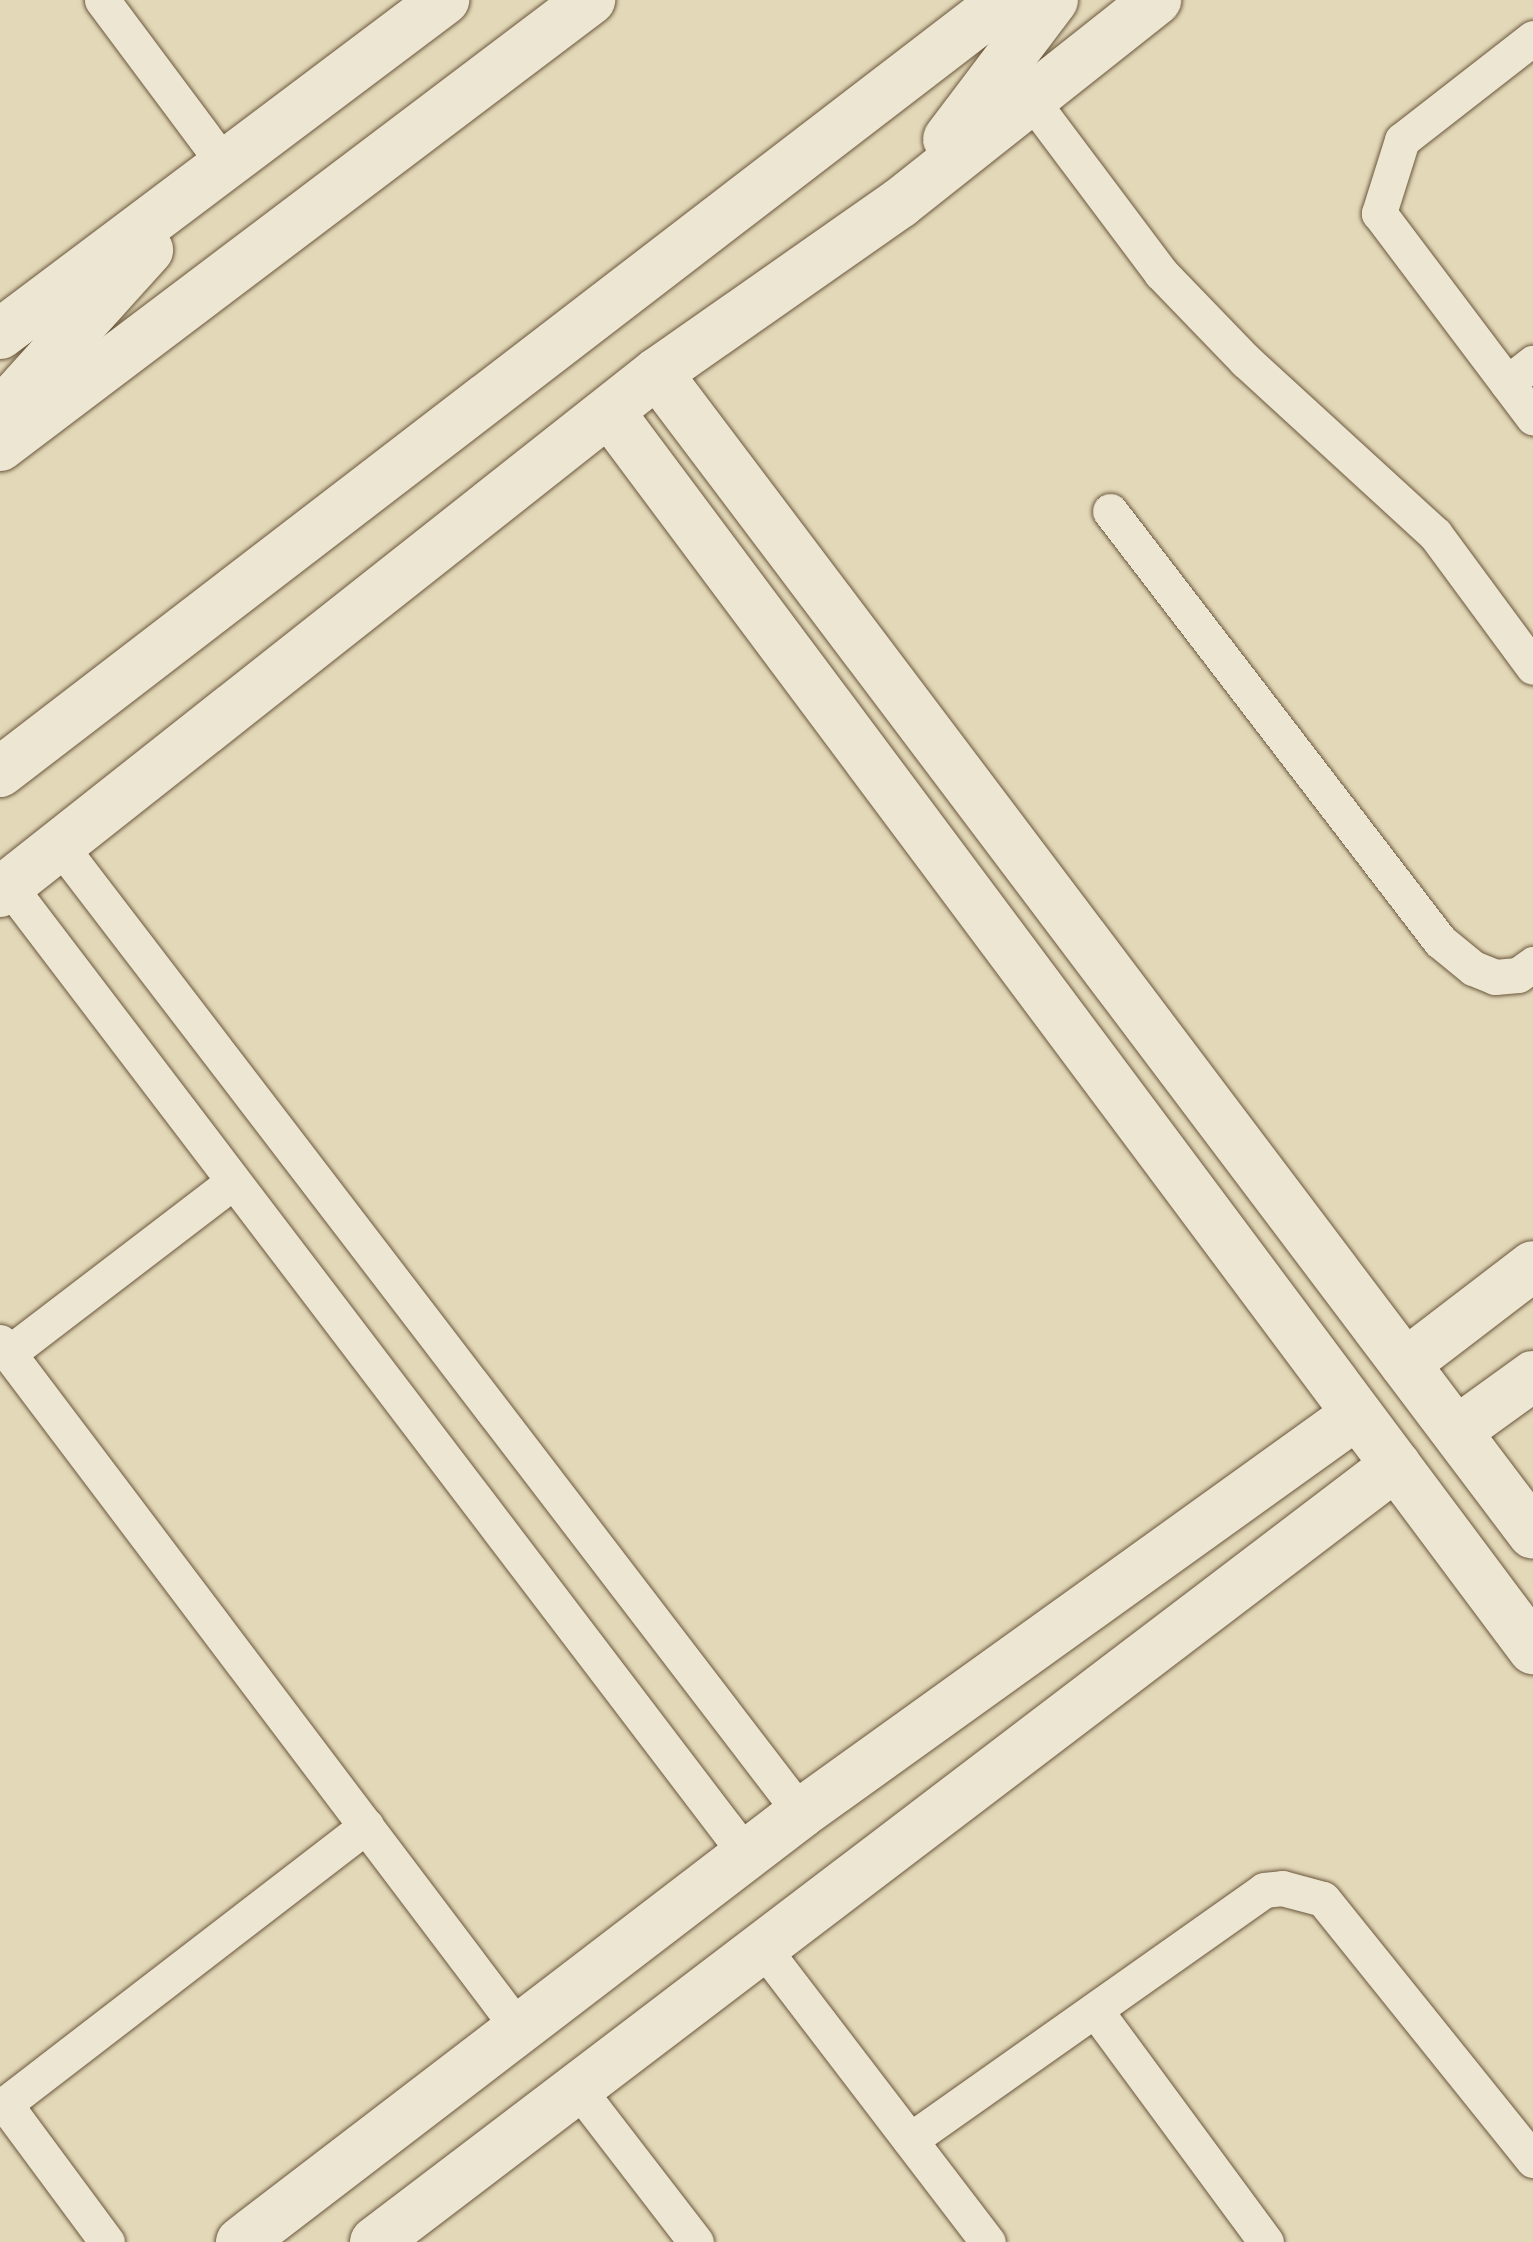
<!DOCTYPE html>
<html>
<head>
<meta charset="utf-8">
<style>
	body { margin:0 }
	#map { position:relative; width:1533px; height:2242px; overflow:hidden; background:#e3d9b9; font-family:"Gentium Book Plus",serif }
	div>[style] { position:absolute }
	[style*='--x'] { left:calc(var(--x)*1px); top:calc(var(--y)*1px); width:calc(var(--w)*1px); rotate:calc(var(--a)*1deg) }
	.roads { filter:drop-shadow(0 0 2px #6b573c) drop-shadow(0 0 2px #6b573c) }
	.street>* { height:35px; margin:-17.5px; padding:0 17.5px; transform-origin:17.5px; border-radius:17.5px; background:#ede6d2 }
	.secondary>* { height:50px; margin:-25px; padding:0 25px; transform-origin:25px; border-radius:25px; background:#ede6d2 }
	span { translate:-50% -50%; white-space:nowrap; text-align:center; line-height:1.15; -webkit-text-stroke:8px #ede6d2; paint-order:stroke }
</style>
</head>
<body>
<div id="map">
	<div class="roads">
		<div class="street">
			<i style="--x:102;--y:0;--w:206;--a:53.3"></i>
			<i style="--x:1533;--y:38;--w:166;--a:142.1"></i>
			<i style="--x:1402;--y:140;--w:77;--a:107.5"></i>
			<i style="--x:1379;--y:213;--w:256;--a:53"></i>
			<i style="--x:1029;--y:97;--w:220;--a:53.1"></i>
			<i style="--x:1161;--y:273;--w:122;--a:46"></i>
			<i style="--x:1246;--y:361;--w:256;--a:42.5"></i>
			<i style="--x:1435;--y:534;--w:165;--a:53.6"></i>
			<i style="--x:1507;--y:383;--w:33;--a:-38"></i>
			<i style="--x:1110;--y:511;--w:542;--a:52.5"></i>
			<i style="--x:1440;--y:941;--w:43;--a:39.3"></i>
			<i style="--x:1473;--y:968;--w:24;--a:22"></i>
			<i style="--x:1495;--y:977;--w:23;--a:-5"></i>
			<i style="--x:1518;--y:975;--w:19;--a:-36"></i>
			<i style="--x:61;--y:847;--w:1217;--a:52.55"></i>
			<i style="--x:9;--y:886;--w:1217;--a:52.72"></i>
			<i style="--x:0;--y:1342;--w:861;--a:52.93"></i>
			<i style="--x:9;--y:1353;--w:282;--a:-37.4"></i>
			<i style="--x:763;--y:1948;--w:370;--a:52.6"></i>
			<i style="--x:1095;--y:2010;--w:288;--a:53.6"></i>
			<i style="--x:578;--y:2089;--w:193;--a:52.4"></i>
			<i style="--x:910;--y:2140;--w:433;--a:-35.2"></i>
			<i style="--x:1264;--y:1890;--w:18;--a:-6"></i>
			<i style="--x:1282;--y:1888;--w:42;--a:15"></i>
			<i style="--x:1323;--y:1899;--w:335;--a:51.2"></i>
			<i style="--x:107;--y:2242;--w:172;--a:-126.5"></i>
			<i style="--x:5;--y:2104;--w:456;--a:-37.6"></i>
		</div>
		<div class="secondary">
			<i style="--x:948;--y:139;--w:174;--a:-52.9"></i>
			<i style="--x:0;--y:334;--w:556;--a:-36.95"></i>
			<i style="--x:657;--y:373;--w:1454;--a:52.96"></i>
			<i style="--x:610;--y:413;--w:1543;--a:53.25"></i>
			<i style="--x:0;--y:414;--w:221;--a:-47.9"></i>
			<i style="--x:0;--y:446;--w:740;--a:-37.09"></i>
			<i style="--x:0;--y:772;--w:1267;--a:-37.53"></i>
			<i style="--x:0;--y:892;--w:837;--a:-38.31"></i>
			<i style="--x:657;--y:373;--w:297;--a:-35"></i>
			<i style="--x:900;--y:203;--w:327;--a:-38.4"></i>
			<i style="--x:1405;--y:1364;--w:161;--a:-37.4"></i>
			<i style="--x:1457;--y:1431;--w:94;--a:-35.9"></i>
			<i style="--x:241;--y:2242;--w:705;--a:-37.45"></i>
			<i style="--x:801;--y:1813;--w:681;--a:-35.67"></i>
			<i style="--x:375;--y:2242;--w:1283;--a:-37.27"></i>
		</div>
	</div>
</div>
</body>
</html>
